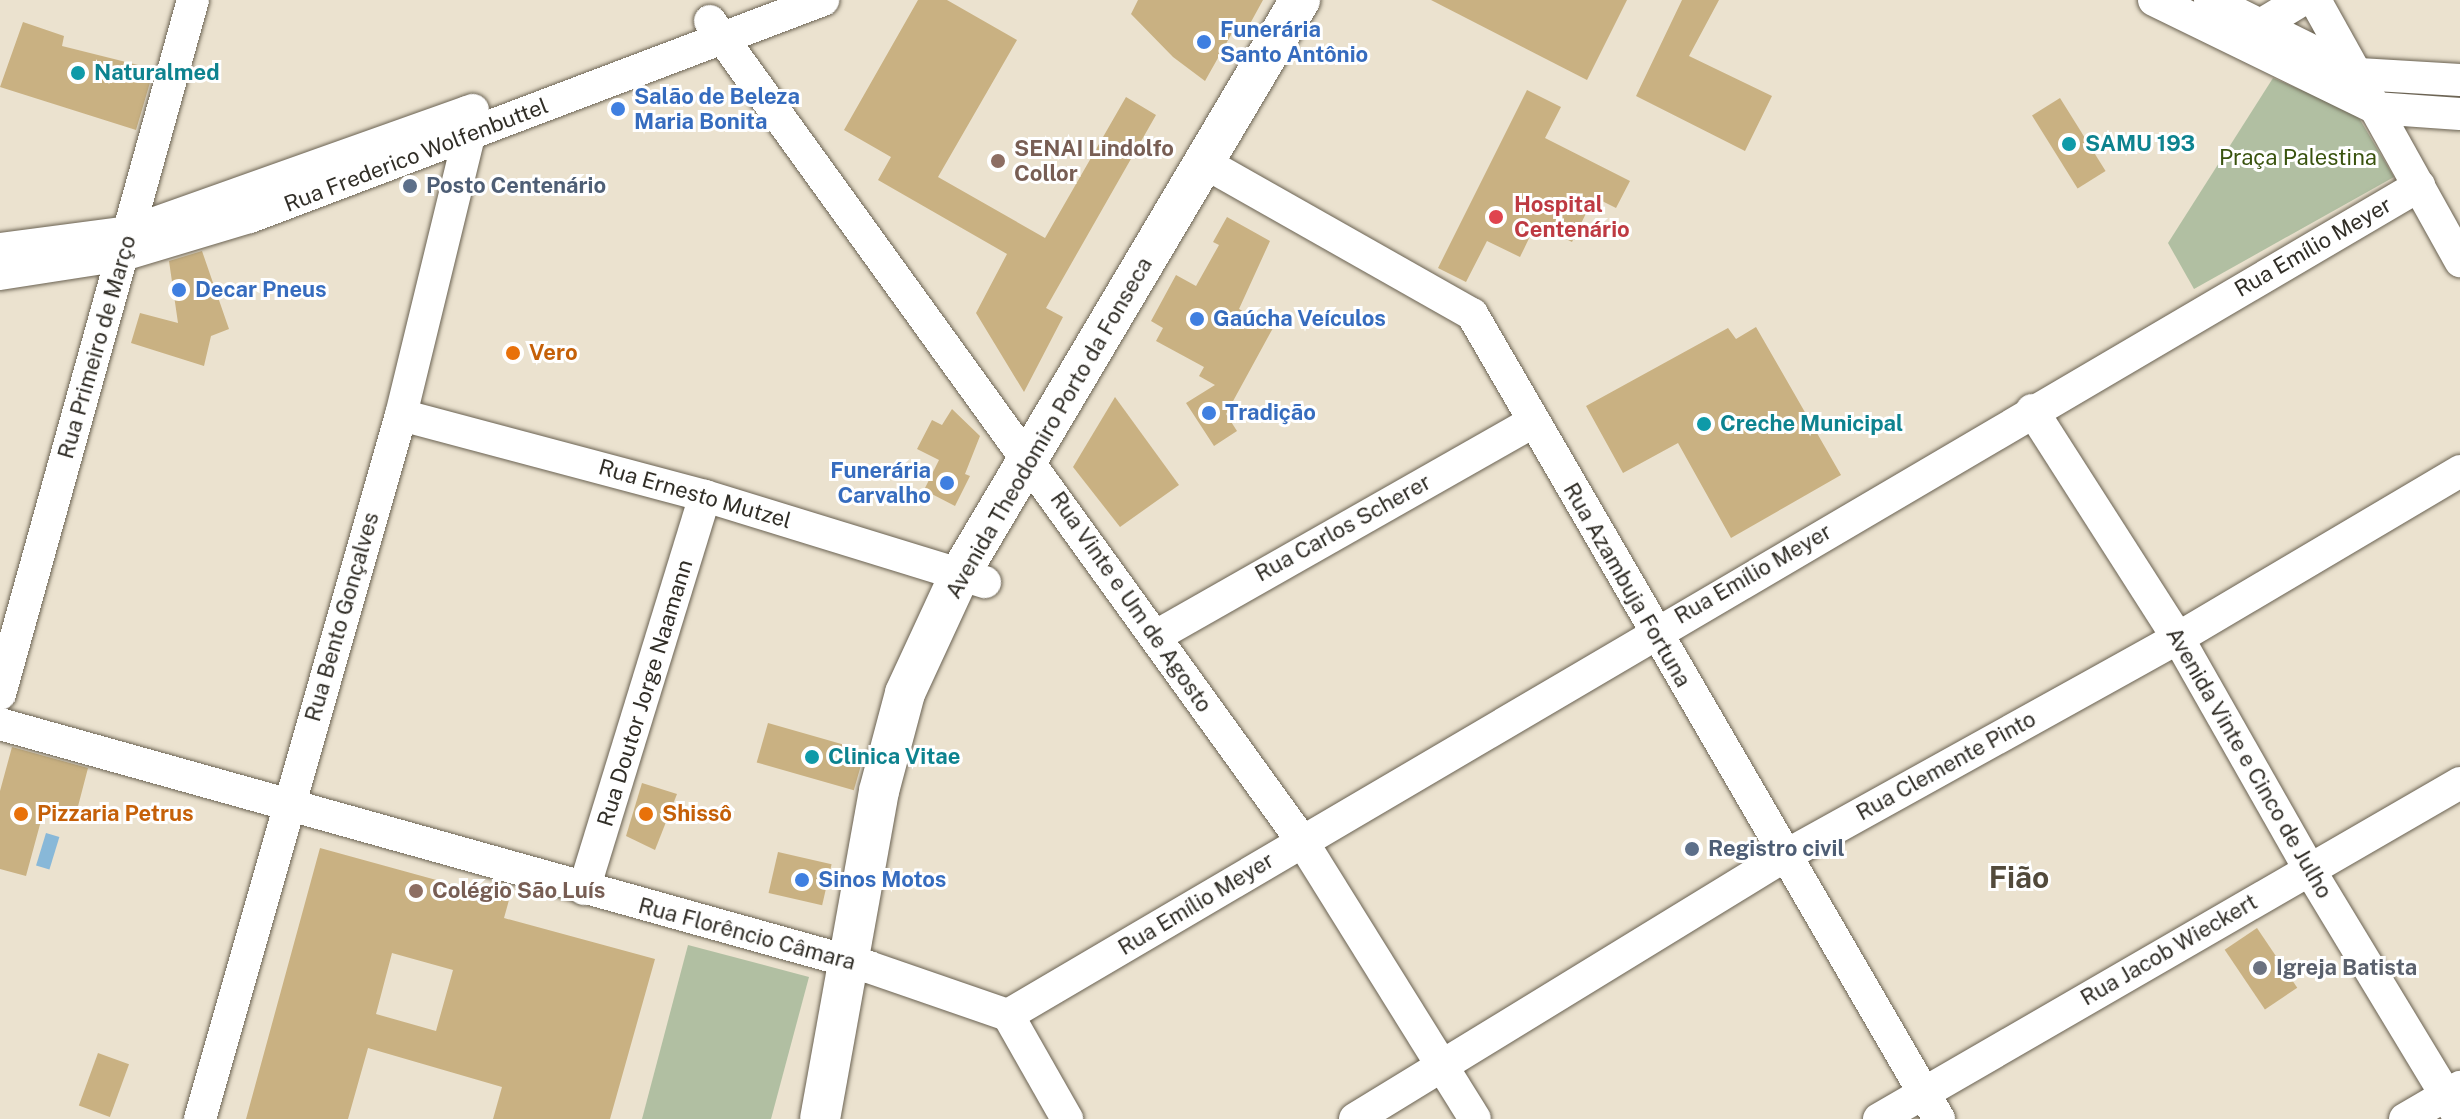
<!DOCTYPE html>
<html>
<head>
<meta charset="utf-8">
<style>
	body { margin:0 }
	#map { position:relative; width:2460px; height:1119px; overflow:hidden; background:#ebe2cf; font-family:"Public Sans",sans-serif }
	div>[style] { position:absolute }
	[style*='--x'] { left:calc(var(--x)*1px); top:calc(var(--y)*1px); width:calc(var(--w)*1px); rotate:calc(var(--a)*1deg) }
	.green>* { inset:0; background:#b1bfa2 }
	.water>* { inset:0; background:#88b8d8; transform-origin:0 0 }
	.building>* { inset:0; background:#c9b182; transform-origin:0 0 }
	.roads { filter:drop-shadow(0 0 2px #6a6252) drop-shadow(0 0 2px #6a6252) }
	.minor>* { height:32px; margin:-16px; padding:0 16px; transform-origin:16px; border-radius:16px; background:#fff }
	.major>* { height:40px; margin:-20px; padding:0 20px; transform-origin:20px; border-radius:20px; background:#fff }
	.dots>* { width:22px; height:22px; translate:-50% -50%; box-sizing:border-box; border:4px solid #fff; border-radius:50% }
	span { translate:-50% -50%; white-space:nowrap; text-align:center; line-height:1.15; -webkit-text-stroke:6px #fff; paint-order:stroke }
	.shop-label { font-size:22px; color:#366cbe; font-weight:700 }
	.left { translate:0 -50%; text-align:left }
	.right { translate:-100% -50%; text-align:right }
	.culture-label { font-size:22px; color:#0d838f; font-weight:700 }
	.education-label { font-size:22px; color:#785e54; font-weight:700 }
	.street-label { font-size:22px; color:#312e27 }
	.park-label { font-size:22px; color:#39530e }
	.service-label { font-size:22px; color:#4e5e75; font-weight:700 }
	.health-label { font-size:22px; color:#be3a42; font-weight:700 }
	.food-label { font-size:22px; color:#c56008; font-weight:700 }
	.worship-label { font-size:22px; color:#5b616d; font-weight:700 }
	.district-label { font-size:30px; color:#524a3b; font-weight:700 }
</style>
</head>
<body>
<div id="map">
	<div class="green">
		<i style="clip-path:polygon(2273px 78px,2356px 113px,2394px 177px,2194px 289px,2168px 243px)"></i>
		<i style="clip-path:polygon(688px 945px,809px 977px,771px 1119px,642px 1119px)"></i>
	</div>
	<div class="water">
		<i style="left:46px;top:833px;width:14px;height:34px;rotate:17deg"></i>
	</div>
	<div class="building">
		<i style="clip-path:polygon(918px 0,947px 0,1017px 40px,938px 177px,1045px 238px,1126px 97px,1156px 115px,1046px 308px,1063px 317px,1024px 392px,976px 313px,1007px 254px,878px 180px,891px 157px,844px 130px)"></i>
		<i style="clip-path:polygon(1138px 0,1263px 0,1246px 31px,1236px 26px,1205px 81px,1173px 57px,1131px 14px)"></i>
		<i style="clip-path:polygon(1431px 0,1627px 0,1587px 80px)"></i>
		<i style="clip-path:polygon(1682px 0,1719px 0,1689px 56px,1772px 96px,1745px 151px,1636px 96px)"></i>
		<i style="clip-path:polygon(23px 22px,64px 36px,62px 46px,154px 69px,136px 130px,0 87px)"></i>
		<i style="clip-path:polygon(1527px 90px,1561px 107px,1545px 138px,1630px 181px,1616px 208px,1594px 197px,1572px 242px,1536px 224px,1520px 257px,1487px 241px,1466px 282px,1438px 268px)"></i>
		<i style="left:2060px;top:98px;width:86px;height:33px;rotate:58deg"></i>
		<i style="clip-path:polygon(1227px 217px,1270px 241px,1239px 309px,1273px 328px,1226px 414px,1237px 431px,1214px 446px,1186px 403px,1215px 385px,1199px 376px,1204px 367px,1156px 341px,1163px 328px,1151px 321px,1176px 275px,1196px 286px,1219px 245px,1213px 242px)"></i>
		<i style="clip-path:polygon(202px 251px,229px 329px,211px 336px,204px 366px,131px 343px,140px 313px,178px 323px,169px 261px)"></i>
		<i style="clip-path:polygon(1756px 327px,1841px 475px,1731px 538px,1678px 443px,1623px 473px,1586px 406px,1728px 328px,1736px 339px)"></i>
		<i style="clip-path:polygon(1115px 397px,1179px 485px,1120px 527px,1073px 467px)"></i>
		<i style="clip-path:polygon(952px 409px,980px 436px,965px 474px,970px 476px,955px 506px,924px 490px,939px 460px,917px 449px,932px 420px,942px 425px)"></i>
		<i style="left:768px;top:723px;width:101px;height:41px;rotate:16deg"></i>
		<i style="clip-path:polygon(12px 747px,88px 768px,76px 814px,45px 806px,26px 876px,0 869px,0 791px)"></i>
		<i style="clip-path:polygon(642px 783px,677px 794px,655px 850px,626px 836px)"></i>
		<i style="clip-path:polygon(evenodd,320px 848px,509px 900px,504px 918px,655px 959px,610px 1119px,493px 1119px,502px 1087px,368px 1048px,348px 1119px,246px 1119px,320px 848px,392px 953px,453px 970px,436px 1031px,376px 1014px,392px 953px)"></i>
		<i style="left:778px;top:852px;width:55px;height:42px;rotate:13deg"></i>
		<i style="left:2257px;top:928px;width:72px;height:39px;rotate:56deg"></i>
		<i style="left:98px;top:1053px;width:33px;height:56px;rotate:20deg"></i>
	</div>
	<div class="roads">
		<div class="minor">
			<i style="--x:2154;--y:0;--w:246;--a:26"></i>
			<i style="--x:2375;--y:108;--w:85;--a:4"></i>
			<i style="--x:2210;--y:0;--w:166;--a:26.4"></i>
			<i style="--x:2359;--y:74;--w:101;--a:3.4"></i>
			<i style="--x:2315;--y:0;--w:299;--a:60.9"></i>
			<i style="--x:710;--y:21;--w:1011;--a:54.17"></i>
			<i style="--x:1302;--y:841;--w:327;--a:58.1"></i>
			<i style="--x:2259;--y:26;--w:50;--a:-31.2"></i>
			<i style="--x:1205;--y:163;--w:307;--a:29.5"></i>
			<i style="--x:1472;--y:314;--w:931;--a:59.88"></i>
			<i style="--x:0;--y:249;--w:131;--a:-7.5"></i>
			<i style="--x:130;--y:232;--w:364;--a:-19.6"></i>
			<i style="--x:0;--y:274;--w:124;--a:-8.8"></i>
			<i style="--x:123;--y:255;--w:133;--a:-16.7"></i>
			<i style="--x:250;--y:217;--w:613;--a:-20.74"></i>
			<i style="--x:2032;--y:410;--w:271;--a:57.4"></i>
			<i style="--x:2178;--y:638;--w:266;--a:60.4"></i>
			<i style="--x:2309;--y:869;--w:291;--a:58.8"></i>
			<i style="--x:401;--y:415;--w:315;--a:14.9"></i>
			<i style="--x:705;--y:496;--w:293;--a:17.1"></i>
			<i style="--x:1156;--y:636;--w:434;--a:-29.6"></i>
			<i style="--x:0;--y:694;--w:720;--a:-74.46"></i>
			<i style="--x:0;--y:724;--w:902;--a:15.62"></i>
			<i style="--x:869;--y:967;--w:147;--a:19.1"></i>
			<i style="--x:1008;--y:1015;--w:120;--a:60.4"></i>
			<i style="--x:584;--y:889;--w:411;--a:-72.9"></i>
			<i style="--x:1008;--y:1015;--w:1637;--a:-30.44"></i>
			<i style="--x:200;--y:1119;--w:732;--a:-74.07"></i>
			<i style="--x:401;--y:415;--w:287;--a:-76.3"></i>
			<i style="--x:469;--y:136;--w:24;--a:-95"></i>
			<i style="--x:1355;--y:1119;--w:502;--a:-31.47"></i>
			<i style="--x:1783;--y:857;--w:452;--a:-29"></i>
			<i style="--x:2178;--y:638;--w:328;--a:-30.6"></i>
			<i style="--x:1879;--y:1119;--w:671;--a:-30.04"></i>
			<i style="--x:2405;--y:1119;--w:64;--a:-30.2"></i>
		</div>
		<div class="major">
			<i style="--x:820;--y:1119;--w:333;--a:-79.8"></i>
			<i style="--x:879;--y:791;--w:101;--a:-75.1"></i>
			<i style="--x:905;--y:693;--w:133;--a:-65.2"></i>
			<i style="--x:961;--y:572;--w:665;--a:-59.35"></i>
		</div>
	</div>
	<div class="dots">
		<i style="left:1204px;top:42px;background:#3f7fe0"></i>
		<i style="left:78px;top:73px;background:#0f9aa8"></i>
		<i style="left:618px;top:109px;background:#3f7fe0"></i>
		<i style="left:2069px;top:144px;background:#0f9aa8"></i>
		<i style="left:998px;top:161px;background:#8d6e63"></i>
		<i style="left:410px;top:186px;background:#5c6f8a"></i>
		<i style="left:1496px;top:217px;background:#e0444e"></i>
		<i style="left:179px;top:290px;background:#3f7fe0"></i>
		<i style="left:1197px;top:319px;background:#3f7fe0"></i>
		<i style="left:513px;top:353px;background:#e8710a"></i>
		<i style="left:1209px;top:413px;background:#3f7fe0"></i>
		<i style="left:1704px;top:424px;background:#0f9aa8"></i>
		<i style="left:947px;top:483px;background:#3f7fe0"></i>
		<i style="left:812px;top:757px;background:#0f9aa8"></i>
		<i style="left:21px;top:814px;background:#e8710a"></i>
		<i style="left:646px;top:814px;background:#e8710a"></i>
		<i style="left:1692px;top:849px;background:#5c6f8a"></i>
		<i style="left:802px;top:880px;background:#3f7fe0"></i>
		<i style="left:416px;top:891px;background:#8d6e63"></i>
		<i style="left:2260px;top:968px;background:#6b7280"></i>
	</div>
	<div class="shop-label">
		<span class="left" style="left:1220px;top:42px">Funerária<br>Santo Antônio</span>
		<span class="left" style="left:634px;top:109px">Salão de Beleza<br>Maria Bonita</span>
		<span class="left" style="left:195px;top:290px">Decar Pneus</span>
		<span class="left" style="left:1213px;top:319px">Gaúcha Veículos</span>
		<span class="left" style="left:1225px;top:413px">Tradição</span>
		<span class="right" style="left:931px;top:483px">Funerária<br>Carvalho</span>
		<span class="left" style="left:818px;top:880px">Sinos Motos</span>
	</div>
	<div class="culture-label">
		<span class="left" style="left:94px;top:73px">Naturalmed</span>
		<span class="left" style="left:2085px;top:144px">SAMU 193</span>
		<span class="left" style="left:1720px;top:424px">Creche Municipal</span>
		<span class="left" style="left:828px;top:757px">Clinica Vitae</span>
	</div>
	<div class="education-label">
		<span class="left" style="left:1014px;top:161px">SENAI Lindolfo<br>Collor</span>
		<span class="left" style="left:432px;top:891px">Colégio São Luís</span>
	</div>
	<div class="street-label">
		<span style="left:416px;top:155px;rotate:-21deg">Rua Frederico Wolfenbuttel</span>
		<span style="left:2313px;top:247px;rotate:-30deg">Rua Emílio Meyer</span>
		<span style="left:97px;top:347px;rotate:-74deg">Rua Primeiro de Março</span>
		<span style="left:1049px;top:428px;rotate:-60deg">Avenida Theodomiro Porto da Fonseca</span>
		<span style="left:695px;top:494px;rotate:16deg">Rua Ernesto Mutzel</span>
		<span style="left:1343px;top:528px;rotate:-29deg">Rua Carlos Scherer</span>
		<span style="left:1753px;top:574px;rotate:-30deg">Rua Emílio Meyer</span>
		<span style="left:1627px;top:585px;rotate:60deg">Rua Azambuja Fortuna</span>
		<span style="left:1131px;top:602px;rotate:55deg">Rua Vinte e Um de Agosto</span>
		<span style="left:342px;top:617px;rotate:-74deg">Rua Bento Gonçalves</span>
		<span style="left:645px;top:693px;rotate:-73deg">Rua Doutor Jorge Naamann</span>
		<span style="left:2249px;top:763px;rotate:60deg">Avenida Vinte e Cinco de Julho</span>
		<span style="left:1946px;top:766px;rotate:-29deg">Rua Clemente Pinto</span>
		<span style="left:1196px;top:904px;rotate:-31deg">Rua Emílio Meyer</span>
		<span style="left:747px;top:934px;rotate:15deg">Rua Florêncio Câmara</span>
		<span style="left:2169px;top:950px;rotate:-30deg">Rua Jacob Wieckert</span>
	</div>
	<div class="park-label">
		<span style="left:2298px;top:158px">Praça Palestina</span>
	</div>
	<div class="service-label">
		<span class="left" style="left:426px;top:186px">Posto Centenário</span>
		<span class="left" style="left:1708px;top:849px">Registro civil</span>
	</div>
	<div class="health-label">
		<span class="left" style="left:1514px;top:217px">Hospital<br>Centenário</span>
	</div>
	<div class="food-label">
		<span class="left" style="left:529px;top:353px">Vero</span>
		<span class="left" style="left:37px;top:814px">Pizzaria Petrus</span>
		<span class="left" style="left:662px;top:814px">Shissô</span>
	</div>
	<div class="worship-label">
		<span class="left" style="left:2276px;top:968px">Igreja Batista</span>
	</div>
	<div class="district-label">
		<span style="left:2019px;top:877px">Fião</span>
	</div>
</div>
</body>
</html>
